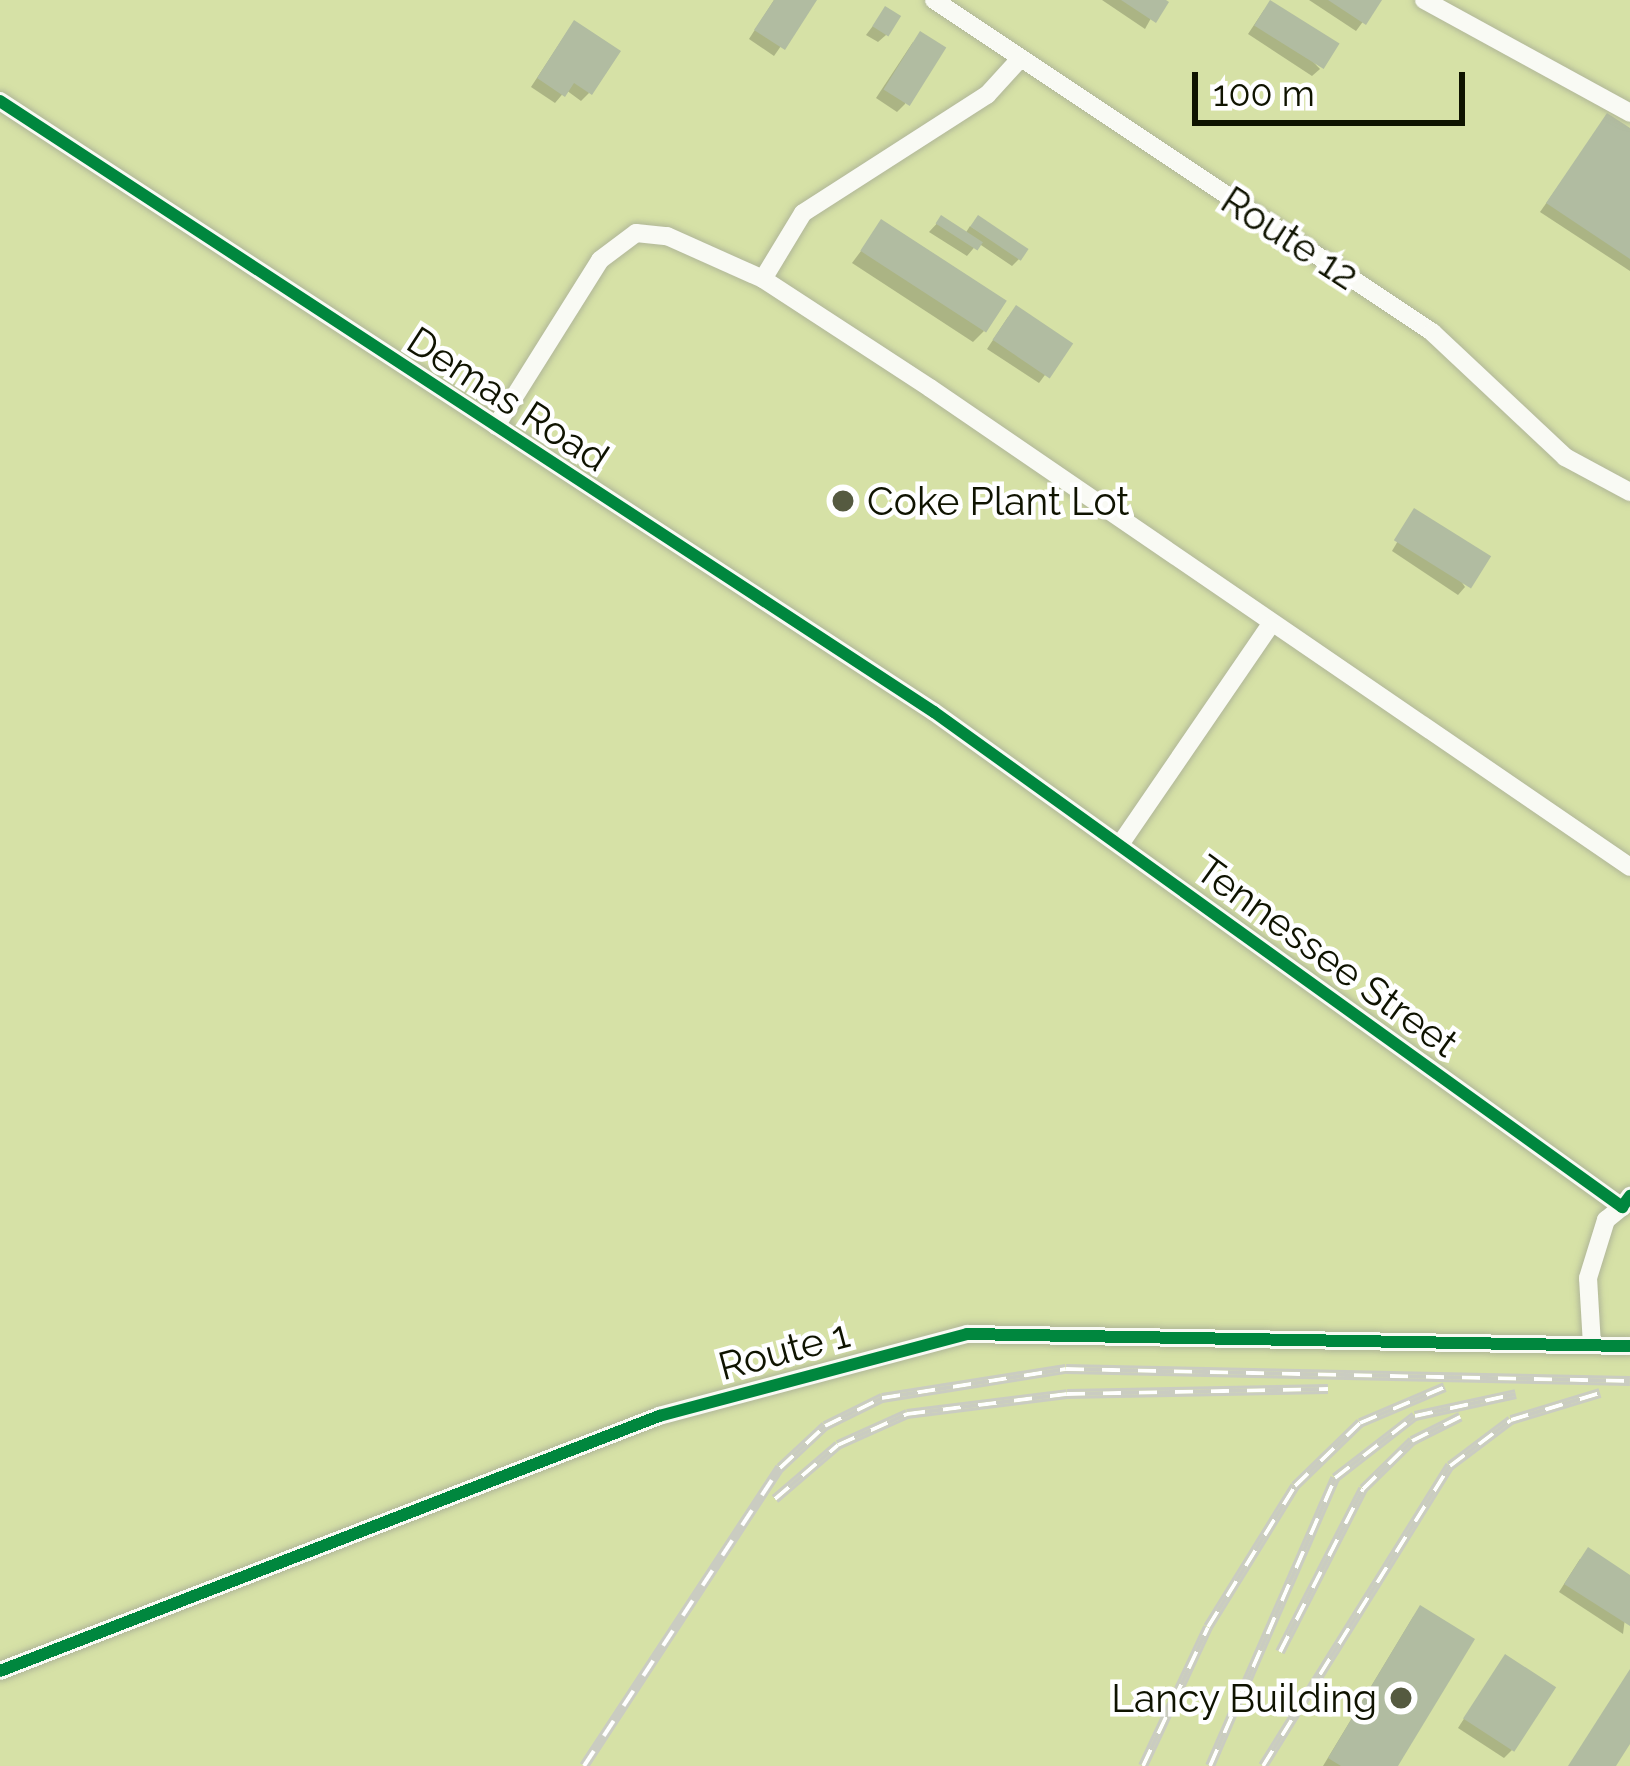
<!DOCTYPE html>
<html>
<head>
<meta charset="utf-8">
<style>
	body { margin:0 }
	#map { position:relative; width:1630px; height:1766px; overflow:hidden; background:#d6deb8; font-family:Raleway,sans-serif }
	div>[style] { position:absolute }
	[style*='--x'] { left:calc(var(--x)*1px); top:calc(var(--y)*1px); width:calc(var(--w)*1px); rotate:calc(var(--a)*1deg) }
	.built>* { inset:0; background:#d6e1a6; transform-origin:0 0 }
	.shadow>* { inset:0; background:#0003 }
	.building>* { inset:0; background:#b1bca1; transform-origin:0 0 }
	.roads { filter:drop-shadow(0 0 3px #b0b698) drop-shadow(0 0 3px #b0b698) }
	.street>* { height:18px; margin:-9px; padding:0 9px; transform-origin:9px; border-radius:9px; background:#f9faf4 }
	.rail>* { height:10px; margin-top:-5px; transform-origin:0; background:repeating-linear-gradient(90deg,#fff 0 18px,#caccc1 0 36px); box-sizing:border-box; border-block:3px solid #caccc1 }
	.cycleway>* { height:12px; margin:-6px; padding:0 6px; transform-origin:6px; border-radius:6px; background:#00873e }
	.dots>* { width:33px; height:33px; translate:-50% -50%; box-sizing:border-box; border:6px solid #fff; border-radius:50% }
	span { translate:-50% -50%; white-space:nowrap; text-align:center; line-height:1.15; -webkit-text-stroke:9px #fff; paint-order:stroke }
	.street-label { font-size:39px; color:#0f1300 }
	.poi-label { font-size:39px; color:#0f1300 }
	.left { translate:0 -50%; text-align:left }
	.right { translate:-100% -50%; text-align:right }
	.scale { position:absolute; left:1192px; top:72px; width:273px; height:54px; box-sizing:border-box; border:6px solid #0f1300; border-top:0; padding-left:15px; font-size:36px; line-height:42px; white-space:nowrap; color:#0f1300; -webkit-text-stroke:9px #fff; paint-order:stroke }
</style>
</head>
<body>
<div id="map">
	<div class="built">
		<i style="left:0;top:0;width:1630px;height:1766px"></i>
	</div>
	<div class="shadow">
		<i style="clip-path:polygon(774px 0,813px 0,774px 56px,749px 39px)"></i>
		<i style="clip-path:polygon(1102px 0,1161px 0,1145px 29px)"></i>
		<i style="clip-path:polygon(1309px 0,1379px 0,1356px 31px)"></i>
		<i style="clip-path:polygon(885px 10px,886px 35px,878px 42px,866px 35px)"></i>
		<i style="clip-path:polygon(1264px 10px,1320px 69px,1312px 76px,1248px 34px)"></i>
		<i style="clip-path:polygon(567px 32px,589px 93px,581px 101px,566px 90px,555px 103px,531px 87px)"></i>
		<i style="clip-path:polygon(913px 42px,905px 104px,897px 112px,876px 98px)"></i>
		<i style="clip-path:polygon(1607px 117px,1630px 132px,1630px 271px,1540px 212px)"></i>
		<i style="clip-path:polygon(941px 219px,965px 234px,970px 226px,1020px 258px,1012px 266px,978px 243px,967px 256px,929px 232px)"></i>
		<i style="clip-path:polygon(882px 223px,984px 331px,973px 342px,852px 263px)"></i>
		<i style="clip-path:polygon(1008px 317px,1068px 344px,1039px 383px,987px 349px)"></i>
		<i style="clip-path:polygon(1415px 512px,1465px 587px,1458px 595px,1392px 551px)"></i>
		<i style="clip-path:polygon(1580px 1559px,1630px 1578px,1623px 1634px,1559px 1592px)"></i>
		<i style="clip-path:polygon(1420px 1609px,1395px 1766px,1323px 1766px,1413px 1617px)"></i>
		<i style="clip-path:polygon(1498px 1666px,1512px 1750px,1504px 1758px,1458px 1728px)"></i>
	</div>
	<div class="building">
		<i style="clip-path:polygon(774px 0,817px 0,785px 50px,754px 30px)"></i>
		<i style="clip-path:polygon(1121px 0,1166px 0,1169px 2px,1156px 23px)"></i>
		<i style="left:1270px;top:0;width:82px;height:30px;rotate:32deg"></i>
		<i style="clip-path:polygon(1328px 0,1382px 0,1366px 25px)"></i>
		<i style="left:885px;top:6px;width:19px;height:24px;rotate:32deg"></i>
		<i style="clip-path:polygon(574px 20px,621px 51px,592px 95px,574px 83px,565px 97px,537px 78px)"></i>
		<i style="left:920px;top:31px;width:31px;height:69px;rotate:32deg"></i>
		<i style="clip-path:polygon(1607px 113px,1630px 128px,1630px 259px,1546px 203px)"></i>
		<i style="left:941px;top:215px;width:50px;height:10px;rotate:33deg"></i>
		<i style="left:978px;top:215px;width:61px;height:14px;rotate:34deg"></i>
		<i style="left:881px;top:219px;width:150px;height:38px;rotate:33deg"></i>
		<i style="left:1016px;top:305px;width:69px;height:42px;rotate:34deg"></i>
		<i style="left:1414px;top:508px;width:91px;height:38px;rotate:32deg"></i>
		<i style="clip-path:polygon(1588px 1547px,1630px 1575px,1630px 1626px,1564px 1584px)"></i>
		<i style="clip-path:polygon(1420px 1605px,1475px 1639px,1398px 1766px,1341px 1766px,1328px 1758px)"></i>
		<i style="left:1505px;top:1654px;width:61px;height:77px;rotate:33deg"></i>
		<i style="clip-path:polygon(1630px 1669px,1630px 1744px,1616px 1766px,1568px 1766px)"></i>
	</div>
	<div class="roads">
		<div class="street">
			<i style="--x:934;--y:0;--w:599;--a:33.69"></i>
			<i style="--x:1432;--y:332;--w:183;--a:43.2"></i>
			<i style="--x:1565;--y:457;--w:74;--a:28.3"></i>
			<i style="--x:1424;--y:0;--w:235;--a:28.7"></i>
			<i style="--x:0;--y:101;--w:1116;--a:33.19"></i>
			<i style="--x:934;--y:712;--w:848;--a:35.73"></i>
			<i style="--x:1622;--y:1207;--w:14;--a:-54"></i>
			<i style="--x:763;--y:279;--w:77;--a:-58.8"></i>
			<i style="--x:803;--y:213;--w:219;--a:-32.7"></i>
			<i style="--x:987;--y:95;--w:47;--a:-47.6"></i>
			<i style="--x:496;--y:426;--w:196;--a:-57.9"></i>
			<i style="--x:600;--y:260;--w:45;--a:-36.9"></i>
			<i style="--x:636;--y:233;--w:31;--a:6"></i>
			<i style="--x:667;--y:236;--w:105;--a:24.1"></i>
			<i style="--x:763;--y:279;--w:199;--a:33.1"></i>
			<i style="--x:930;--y:388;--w:848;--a:34.38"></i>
			<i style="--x:1121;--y:843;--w:262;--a:-55.6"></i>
			<i style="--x:1592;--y:1345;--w:67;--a:-93.4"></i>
			<i style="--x:1588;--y:1278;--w:61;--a:-72.8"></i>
			<i style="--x:1606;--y:1220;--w:21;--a:-39"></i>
			<i style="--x:0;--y:1671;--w:707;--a:-21.15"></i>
			<i style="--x:659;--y:1416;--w:319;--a:-14.9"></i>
			<i style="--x:967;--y:1334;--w:663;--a:1.04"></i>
		</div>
	</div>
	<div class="rail">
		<i style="--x:775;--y:1499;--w:83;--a:-40.6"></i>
		<i style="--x:838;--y:1445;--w:76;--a:-24.2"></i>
		<i style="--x:907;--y:1414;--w:161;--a:-7.1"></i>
		<i style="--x:1067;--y:1394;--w:261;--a:-1.1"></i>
		<i style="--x:1280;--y:1652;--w:183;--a:-63"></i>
		<i style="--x:1363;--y:1489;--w:69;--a:-44.4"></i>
		<i style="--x:1412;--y:1441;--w:54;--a:-26.6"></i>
		<i style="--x:584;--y:1766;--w:357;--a:-56.7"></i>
		<i style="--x:780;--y:1468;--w:62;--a:-43"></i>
		<i style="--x:825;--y:1426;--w:64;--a:-26.2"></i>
		<i style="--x:882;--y:1398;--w:186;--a:-9"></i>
		<i style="--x:1066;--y:1369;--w:564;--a:1.22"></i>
		<i style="--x:1143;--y:1766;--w:153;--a:-64.9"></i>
		<i style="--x:1208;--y:1627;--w:166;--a:-58.3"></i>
		<i style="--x:1295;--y:1486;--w:91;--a:-44.1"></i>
		<i style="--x:1360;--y:1423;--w:92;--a:-23"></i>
		<i style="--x:1210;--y:1766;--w:314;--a:-66.5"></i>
		<i style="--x:1335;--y:1478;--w:101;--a:-37.8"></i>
		<i style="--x:1415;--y:1416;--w:103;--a:-12.3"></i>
		<i style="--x:1263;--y:1766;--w:354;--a:-58.1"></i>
		<i style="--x:1450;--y:1466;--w:76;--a:-37"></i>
		<i style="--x:1511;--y:1420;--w:93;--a:-16.9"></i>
	</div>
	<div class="cycleway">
		<i style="--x:0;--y:101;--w:1116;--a:33.19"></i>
		<i style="--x:934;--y:712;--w:848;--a:35.73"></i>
		<i style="--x:1622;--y:1207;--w:14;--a:-54"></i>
		<i style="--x:0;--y:1671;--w:707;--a:-21.15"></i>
		<i style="--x:659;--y:1416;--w:319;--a:-14.9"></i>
		<i style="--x:967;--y:1334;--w:663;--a:1.04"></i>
	</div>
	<div class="dots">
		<i style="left:843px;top:501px;background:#555a40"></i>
		<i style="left:1401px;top:1698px;background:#555a40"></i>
	</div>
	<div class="street-label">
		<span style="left:1290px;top:238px;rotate:33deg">Route 12</span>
		<span style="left:508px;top:399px;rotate:33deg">Demas Road</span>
		<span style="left:1327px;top:956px;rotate:36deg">Tennessee Street</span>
		<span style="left:784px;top:1350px;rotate:-15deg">Route 1</span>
	</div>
	<div class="poi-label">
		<span class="left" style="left:867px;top:501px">Coke Plant Lot</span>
		<span class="right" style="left:1377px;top:1698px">Lancy Building</span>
	</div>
	<div class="scale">100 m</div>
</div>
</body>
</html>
